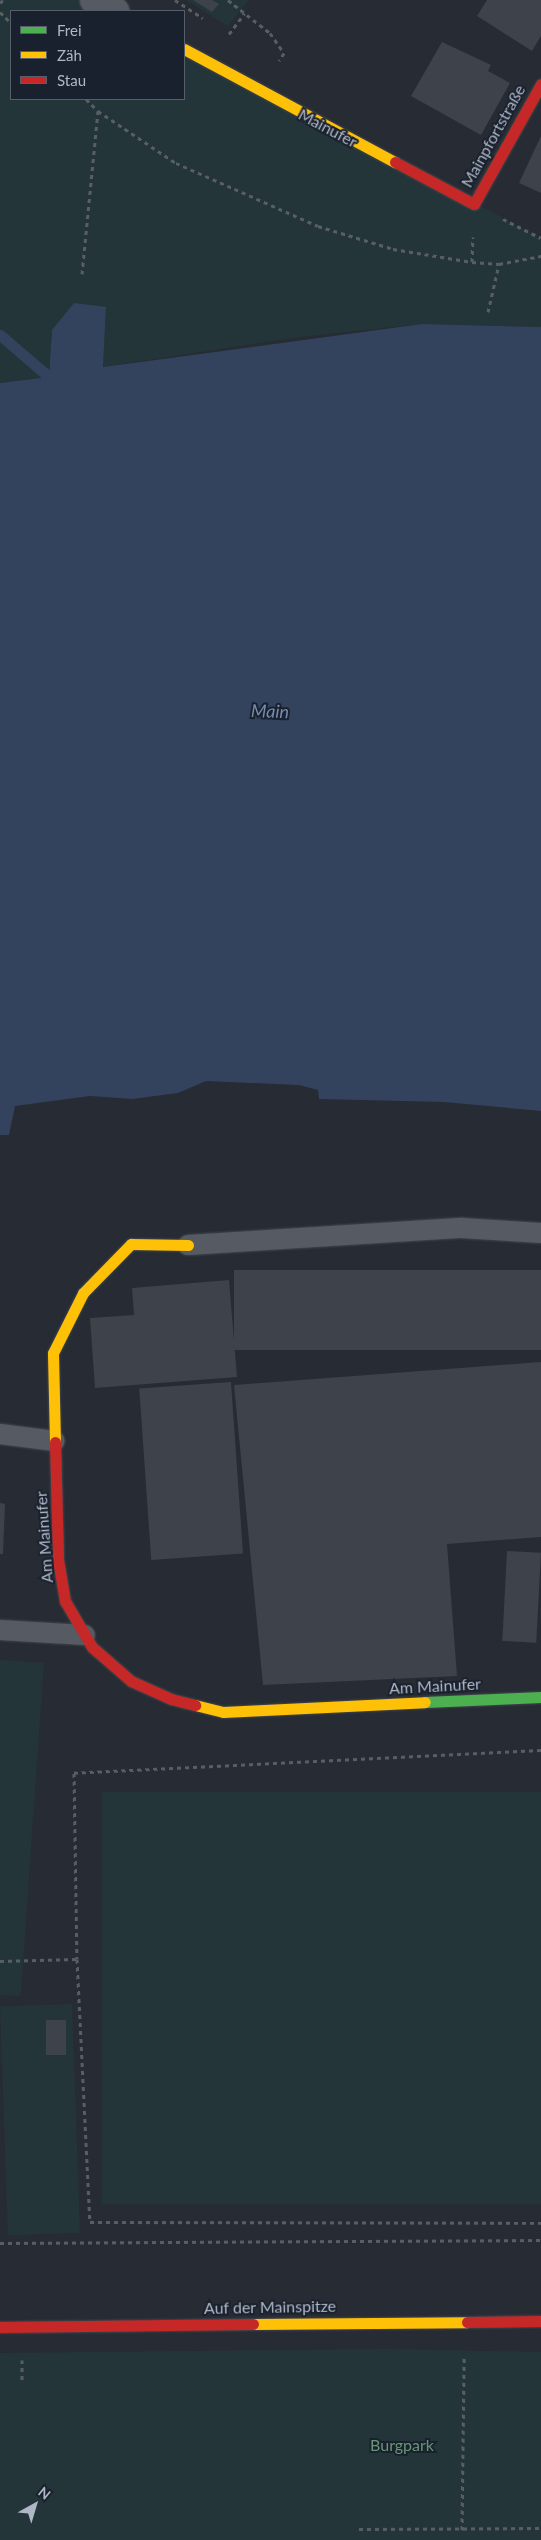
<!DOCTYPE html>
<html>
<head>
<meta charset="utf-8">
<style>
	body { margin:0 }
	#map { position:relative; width:541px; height:2540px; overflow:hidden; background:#272b33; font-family:Lato,sans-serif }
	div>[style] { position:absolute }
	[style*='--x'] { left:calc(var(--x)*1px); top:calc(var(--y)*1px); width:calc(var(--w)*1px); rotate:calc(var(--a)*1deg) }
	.green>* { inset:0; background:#243539; transform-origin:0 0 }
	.water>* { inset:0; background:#33425d }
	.stream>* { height:11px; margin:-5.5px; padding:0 5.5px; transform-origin:5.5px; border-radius:5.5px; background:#33425d }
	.building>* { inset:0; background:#3e424a; transform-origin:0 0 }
	.path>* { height:3px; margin-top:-1.5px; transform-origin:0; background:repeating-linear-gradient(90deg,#595e65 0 4px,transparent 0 8px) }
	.roads { filter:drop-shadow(0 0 1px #42464c) drop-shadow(0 0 1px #42464c) }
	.lane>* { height:20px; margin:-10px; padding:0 10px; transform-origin:10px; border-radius:10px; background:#565a62 }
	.street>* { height:28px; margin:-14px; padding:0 14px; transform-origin:14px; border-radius:14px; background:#565a62 }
	.fast>* { height:11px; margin:-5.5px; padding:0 5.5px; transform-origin:5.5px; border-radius:5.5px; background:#4caf50 }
	.slow>* { height:11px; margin:-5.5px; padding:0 5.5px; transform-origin:5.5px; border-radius:5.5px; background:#ffc107 }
	.jam>* { height:11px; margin:-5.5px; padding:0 5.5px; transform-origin:5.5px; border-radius:5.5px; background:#c62828 }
	span { translate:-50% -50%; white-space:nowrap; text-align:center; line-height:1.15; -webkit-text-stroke:4px #1a212e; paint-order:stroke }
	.street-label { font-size:16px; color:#afb7c6 }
	.park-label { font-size:16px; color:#669774 }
	.water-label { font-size:18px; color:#768caf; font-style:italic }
	.legend { position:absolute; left:10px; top:10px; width:175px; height:90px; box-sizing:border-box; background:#1a212e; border:1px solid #565d6b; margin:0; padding:6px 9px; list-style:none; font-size:15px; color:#afb7c6 }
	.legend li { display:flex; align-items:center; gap:10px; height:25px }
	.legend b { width:25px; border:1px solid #565d6b }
	.north { position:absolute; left:10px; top:2480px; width:50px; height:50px; -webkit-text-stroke:4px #1a212e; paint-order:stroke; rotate:39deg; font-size:14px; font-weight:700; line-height:20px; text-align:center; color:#afb7c6 }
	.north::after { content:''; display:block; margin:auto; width:18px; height:22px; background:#afb7c6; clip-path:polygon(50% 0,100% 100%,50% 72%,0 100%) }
</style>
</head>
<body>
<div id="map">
	<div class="green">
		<i style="clip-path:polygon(0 0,94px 0,115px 11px,11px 11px,11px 99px,184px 99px,184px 49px,541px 238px,541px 327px,422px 324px,299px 337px,103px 367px,106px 308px,52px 330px,49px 377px,0 383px)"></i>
		<i style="clip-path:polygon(186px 0,249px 0,228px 26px)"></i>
		<i style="left:0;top:1660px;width:44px;height:334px;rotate:4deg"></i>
		<i style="left:541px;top:1792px;width:412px;height:439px;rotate:90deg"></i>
		<i style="left:72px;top:2004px;width:229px;height:72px;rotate:88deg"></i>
		<i style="clip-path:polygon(389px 2349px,541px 2352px,541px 2540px,0 2540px,0 2353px)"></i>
	</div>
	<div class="water">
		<i style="clip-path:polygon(74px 303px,106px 307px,103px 367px,422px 324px,541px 327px,541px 1111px,444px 1102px,319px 1099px,318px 1090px,299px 1085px,206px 1081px,178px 1093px,132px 1099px,90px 1096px,15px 1106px,9px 1135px,0 1135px,0 383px,49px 377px,52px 330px)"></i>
	</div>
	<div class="stream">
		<i style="--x:0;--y:335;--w:65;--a:40.6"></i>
	</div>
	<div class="building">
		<i style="clip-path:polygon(193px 0,212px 0,219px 4px,212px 12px)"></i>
		<i style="clip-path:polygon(487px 0,541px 0,541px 36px,532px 51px,477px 16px)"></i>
		<i style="clip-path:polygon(442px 42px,491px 65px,488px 71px,510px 83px,481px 135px,411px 96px)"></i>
		<i style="clip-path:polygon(541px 136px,541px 193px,519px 183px)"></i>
		<i style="left:541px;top:1270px;width:80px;height:307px;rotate:90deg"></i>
		<i style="clip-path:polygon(229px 1280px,237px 1377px,95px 1388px,90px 1318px,134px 1315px,132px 1288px)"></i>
		<i style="clip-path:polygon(541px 1362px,541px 1537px,447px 1544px,457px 1676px,263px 1685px,234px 1385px)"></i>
		<i style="left:231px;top:1382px;width:172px;height:92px;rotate:86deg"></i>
		<i style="clip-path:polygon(0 1503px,5px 1504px,3px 1554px,0 1554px)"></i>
		<i style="left:507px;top:1551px;width:34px;height:90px;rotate:3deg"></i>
		<i style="left:66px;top:2020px;width:35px;height:20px;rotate:90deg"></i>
	</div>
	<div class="path">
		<i style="--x:175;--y:0;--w:33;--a:33"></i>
		<i style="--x:228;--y:0;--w:53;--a:38.2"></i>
		<i style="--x:270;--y:33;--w:24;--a:55"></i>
		<i style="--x:284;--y:53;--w:9;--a:122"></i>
		<i style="--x:0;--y:3;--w:4;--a:-45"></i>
		<i style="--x:0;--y:12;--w:16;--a:45"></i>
		<i style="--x:229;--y:34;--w:26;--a:-53"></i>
		<i style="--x:86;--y:99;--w:17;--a:45"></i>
		<i style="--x:98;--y:111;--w:94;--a:33.7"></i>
		<i style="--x:176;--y:163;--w:155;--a:23.9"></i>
		<i style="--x:318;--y:226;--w:78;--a:17"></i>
		<i style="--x:393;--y:249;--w:80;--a:9.3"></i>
		<i style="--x:472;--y:262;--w:27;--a:4"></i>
		<i style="--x:499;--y:264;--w:43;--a:-10.8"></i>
		<i style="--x:503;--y:219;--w:42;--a:26.6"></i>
		<i style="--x:472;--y:262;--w:25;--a:-88"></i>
		<i style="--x:82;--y:274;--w:164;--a:-84.4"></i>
		<i style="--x:488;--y:312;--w:49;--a:-77.1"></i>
		<i style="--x:541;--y:1750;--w:468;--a:177.2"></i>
		<i style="--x:74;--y:1773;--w:186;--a:89.1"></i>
		<i style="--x:77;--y:1959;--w:263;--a:87.2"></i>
		<i style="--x:90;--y:2222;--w:451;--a:0.1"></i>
		<i style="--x:0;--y:1961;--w:77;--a:-1.5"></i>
		<i style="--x:0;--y:2243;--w:541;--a:-0.32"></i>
		<i style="--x:22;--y:2360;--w:23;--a:90"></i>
		<i style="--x:359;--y:2529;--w:182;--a:-0.3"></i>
		<i style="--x:462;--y:2530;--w:175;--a:-89.3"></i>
	</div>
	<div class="roads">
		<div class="lane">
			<i style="--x:188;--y:1245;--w:275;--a:-3.6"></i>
			<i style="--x:462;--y:1228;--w:79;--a:3.6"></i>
			<i style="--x:0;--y:1434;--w:55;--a:7.3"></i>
			<i style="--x:0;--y:1630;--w:85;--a:3.4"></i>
		</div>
		<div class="street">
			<i style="--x:94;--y:0;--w:24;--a:28"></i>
		</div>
		<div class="fast">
			<i style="--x:425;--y:1702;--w:116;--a:-2.5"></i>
		</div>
		<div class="slow">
			<i style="--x:184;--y:49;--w:239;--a:28.2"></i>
			<i style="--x:55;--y:1442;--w:89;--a:-91.3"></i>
			<i style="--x:53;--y:1353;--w:67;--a:-63.4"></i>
			<i style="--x:83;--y:1293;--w:69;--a:-45.6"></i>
			<i style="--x:131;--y:1244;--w:57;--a:1"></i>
			<i style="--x:195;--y:1705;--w:29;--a:14"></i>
			<i style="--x:223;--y:1712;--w:202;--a:-2.8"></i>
			<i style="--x:253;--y:2324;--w:214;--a:-0.5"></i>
		</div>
		<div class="jam">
			<i style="--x:395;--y:162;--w:89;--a:28"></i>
			<i style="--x:474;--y:204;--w:137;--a:-60.8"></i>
			<i style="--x:55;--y:1442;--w:118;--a:88.5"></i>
			<i style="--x:58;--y:1560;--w:42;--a:80.3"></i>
			<i style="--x:65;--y:1601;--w:53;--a:59.6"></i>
			<i style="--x:92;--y:1647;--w:52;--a:41.1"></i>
			<i style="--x:131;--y:1681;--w:44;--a:24.2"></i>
			<i style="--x:171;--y:1699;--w:25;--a:14"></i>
			<i style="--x:467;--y:2322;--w:74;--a:-0.8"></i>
			<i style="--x:0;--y:2327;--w:253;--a:-0.7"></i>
		</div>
	</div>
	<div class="street-label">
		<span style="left:328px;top:128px;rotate:28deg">Mainufer</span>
		<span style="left:493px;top:136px;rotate:-61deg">Mainpfortstraße</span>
		<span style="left:44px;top:1537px;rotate:-94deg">Am Mainufer</span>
		<span style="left:435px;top:1686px;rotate:-3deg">Am Mainufer</span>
		<span style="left:270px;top:2307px;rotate:-1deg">Auf der Mainspitze</span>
	</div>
	<div class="park-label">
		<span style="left:402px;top:2445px">Burgpark</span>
	</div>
	<div class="water-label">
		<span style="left:270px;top:711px;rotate:2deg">Main</span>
	</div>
	<ul class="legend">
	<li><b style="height:6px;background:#4caf50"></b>Frei</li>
	<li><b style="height:6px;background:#ffc107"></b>Zäh</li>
	<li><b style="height:6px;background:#c62828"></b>Stau</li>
	</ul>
	<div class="north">N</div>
</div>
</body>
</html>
